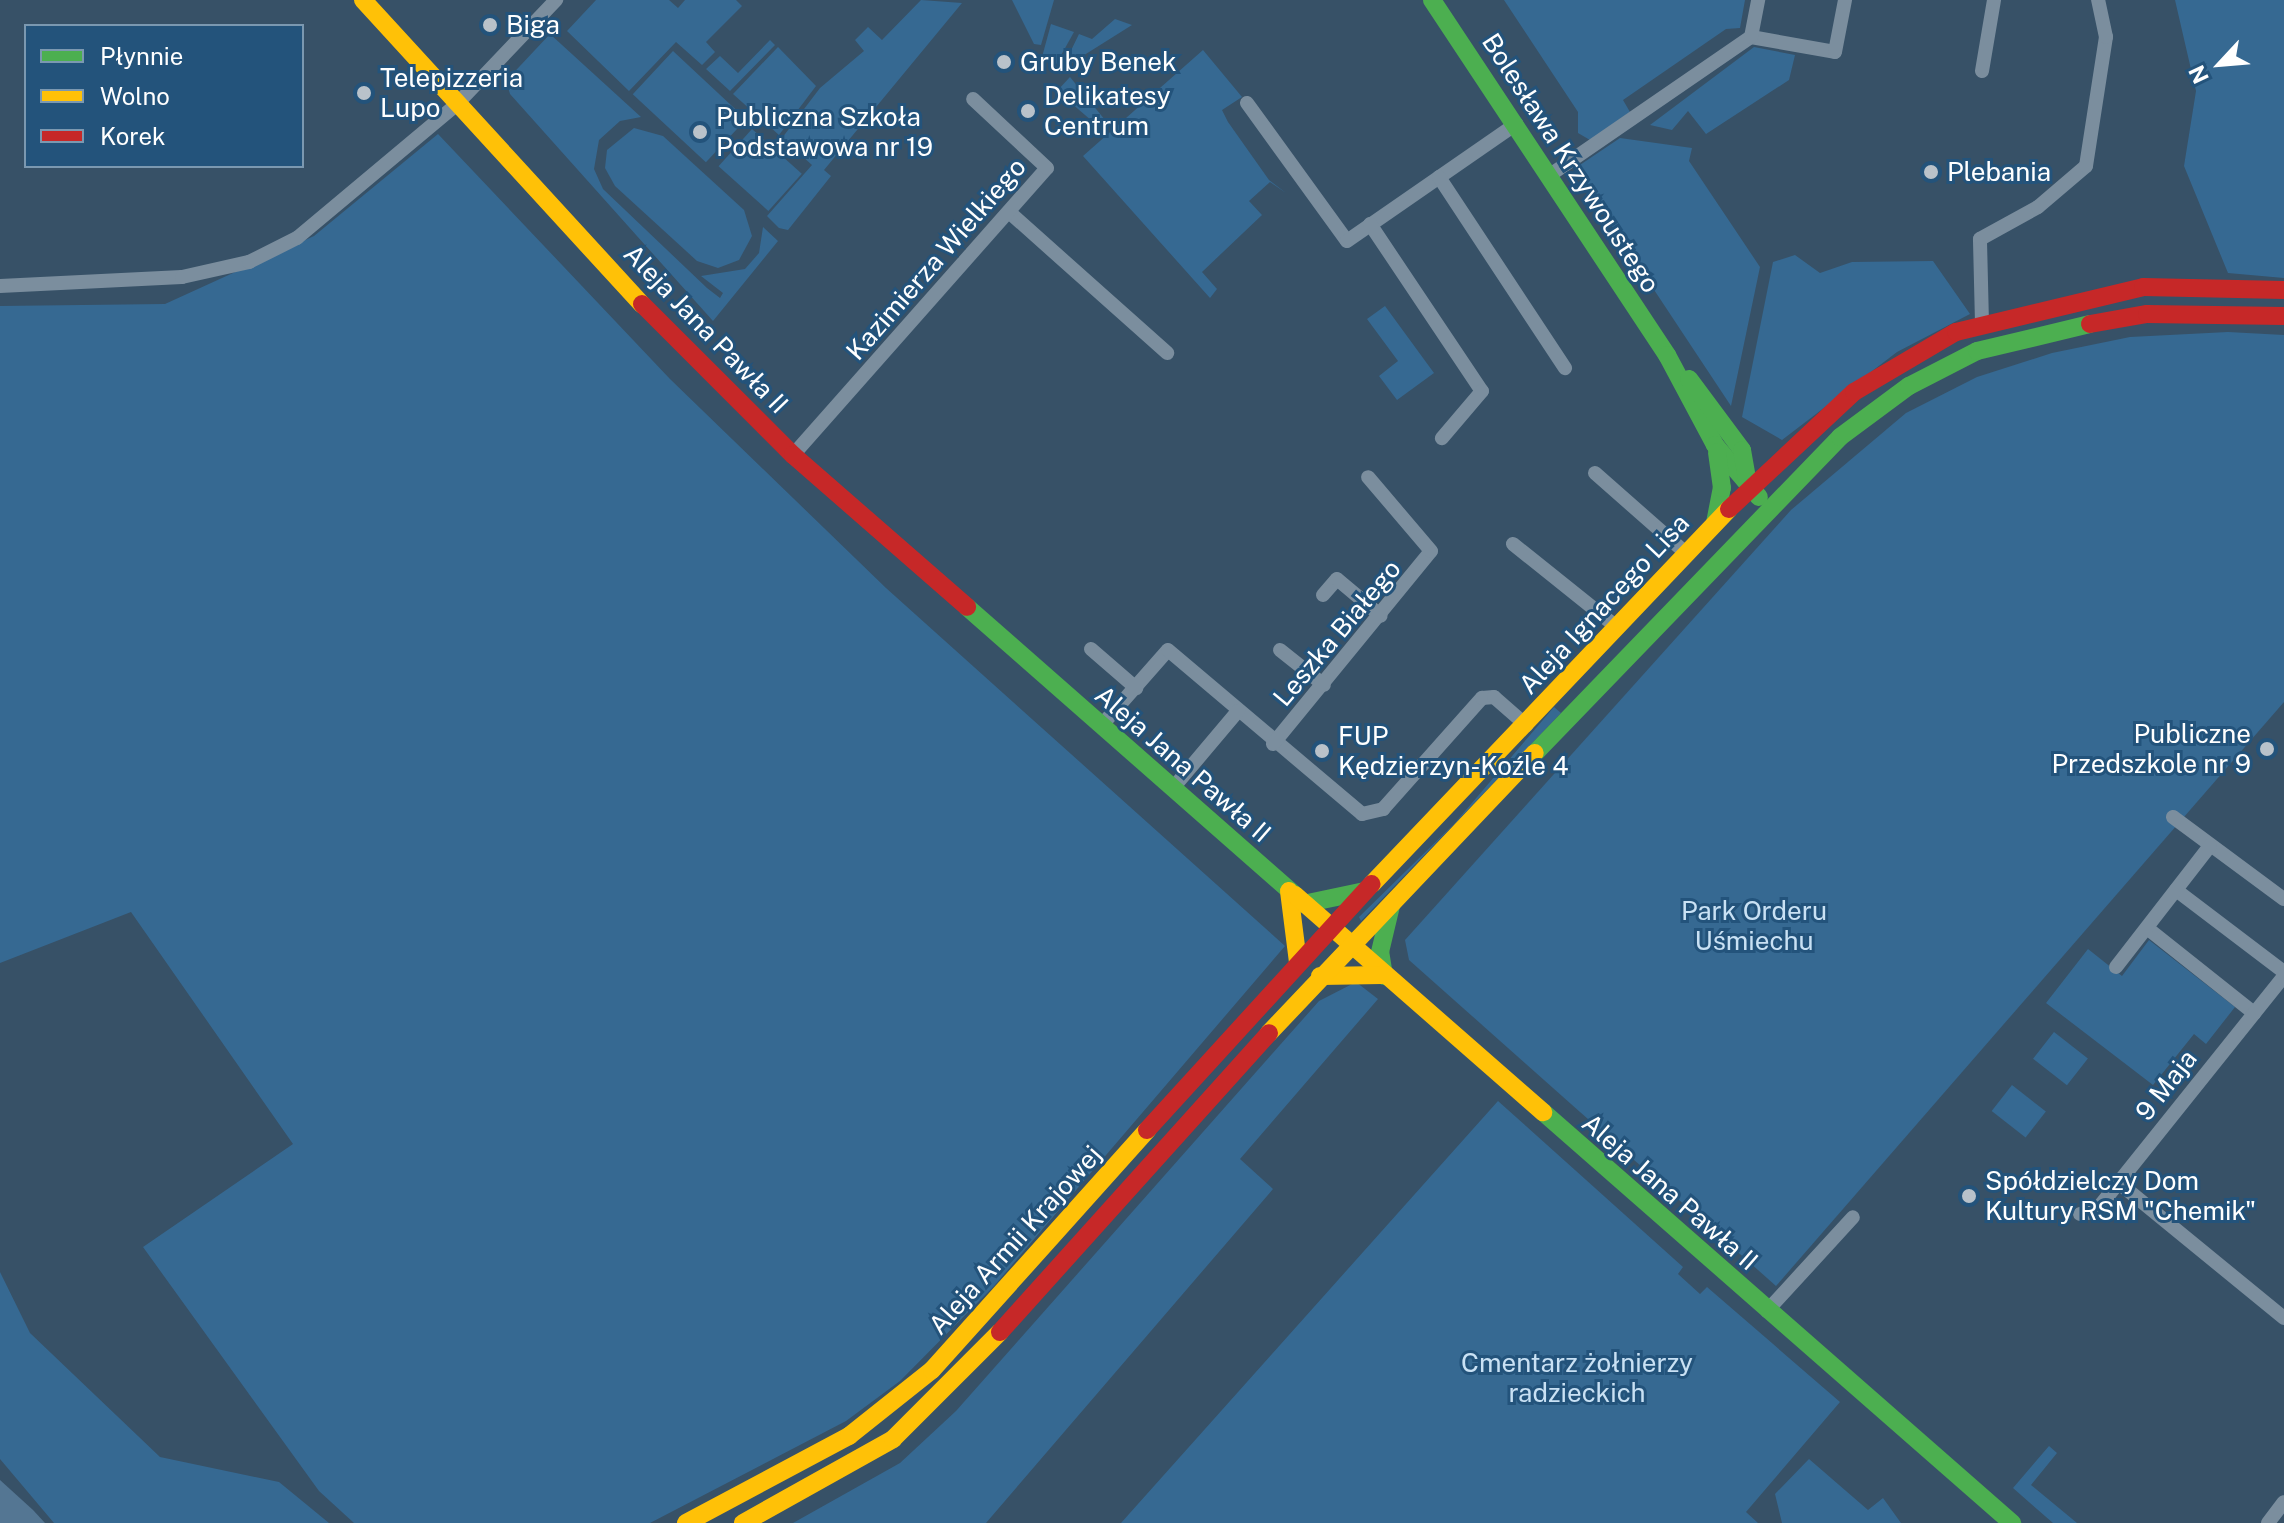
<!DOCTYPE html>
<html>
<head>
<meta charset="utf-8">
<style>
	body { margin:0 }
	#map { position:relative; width:2284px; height:1523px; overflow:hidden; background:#375167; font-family:"Public Sans",sans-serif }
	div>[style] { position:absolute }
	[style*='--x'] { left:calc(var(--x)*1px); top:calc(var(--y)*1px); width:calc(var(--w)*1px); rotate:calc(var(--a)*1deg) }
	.green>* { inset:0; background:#366992; transform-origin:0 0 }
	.water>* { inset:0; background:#547693 }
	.street>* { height:14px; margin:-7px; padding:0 7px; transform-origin:7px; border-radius:7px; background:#7b8e9e }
	.fast>* { height:18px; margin:-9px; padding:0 9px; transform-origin:9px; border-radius:9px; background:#4caf50 }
	.slow>* { height:18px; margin:-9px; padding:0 9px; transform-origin:9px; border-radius:9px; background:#ffc107 }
	.jam>* { height:18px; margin:-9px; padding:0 9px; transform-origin:9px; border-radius:9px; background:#c62828 }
	.dots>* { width:22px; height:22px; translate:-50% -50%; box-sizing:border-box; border:4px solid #23537b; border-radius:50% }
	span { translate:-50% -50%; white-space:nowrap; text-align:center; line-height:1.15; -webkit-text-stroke:6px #23537b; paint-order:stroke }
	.poi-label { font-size:26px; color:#fff }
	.left { translate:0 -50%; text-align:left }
	.right { translate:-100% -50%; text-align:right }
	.street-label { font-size:26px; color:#fff }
	.park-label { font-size:26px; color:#c9e1f4 }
	.legend { position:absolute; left:24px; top:24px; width:280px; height:144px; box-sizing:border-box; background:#23537b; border:2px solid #7b98b0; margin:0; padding:10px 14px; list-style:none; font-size:24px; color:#fff }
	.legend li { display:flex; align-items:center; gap:16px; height:40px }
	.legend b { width:40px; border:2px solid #7b98b0 }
	.north { position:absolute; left:2180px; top:24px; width:80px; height:80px; -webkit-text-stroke:6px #23537b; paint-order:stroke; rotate:244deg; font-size:22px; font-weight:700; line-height:32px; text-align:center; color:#fff }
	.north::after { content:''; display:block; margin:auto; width:28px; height:36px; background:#fff; clip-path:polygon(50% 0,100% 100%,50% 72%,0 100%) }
</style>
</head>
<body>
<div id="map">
	<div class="green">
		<i style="clip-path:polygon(596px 0,669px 0,678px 8px,685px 0,736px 0,742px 6px,706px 42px,715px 52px,702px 65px,676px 42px,629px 91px,567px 31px)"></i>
		<i style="clip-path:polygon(921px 0,962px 3px,824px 170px,831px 176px,788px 230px,779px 228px,767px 216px,812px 165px,782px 138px,820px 88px,864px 51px,855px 40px,868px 27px,882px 40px)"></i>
		<i style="clip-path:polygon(1012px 0,1054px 0,1041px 45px,1034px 44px)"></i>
		<i style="clip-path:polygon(1504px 0,1745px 0,1740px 28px,1726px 29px,1623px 100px,1630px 112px,1590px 140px,1578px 133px,1578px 112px)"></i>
		<i style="clip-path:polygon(2175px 0,2284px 0,2284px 278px,2228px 273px,2184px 166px,2196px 91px)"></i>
		<i style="clip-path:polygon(1115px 19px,1132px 25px,1062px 69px,1079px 34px,1092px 39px)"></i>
		<i style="clip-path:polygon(1051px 24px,1074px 32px,1054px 68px,1042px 57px)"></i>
		<i style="clip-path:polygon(550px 34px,641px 117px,620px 121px,599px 140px,594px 169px,603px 189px,707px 288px,720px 298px,723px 293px,701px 276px,745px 269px,759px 253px,763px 227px,778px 241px,713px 321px,510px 94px,506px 81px)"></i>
		<i style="clip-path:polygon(770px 40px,775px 45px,730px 91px,706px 69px,720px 56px,738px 73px)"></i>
		<i style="clip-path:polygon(778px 47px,816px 86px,779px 135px,733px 94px)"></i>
		<i style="clip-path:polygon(1754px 47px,1795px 55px,1789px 80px,1706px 134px,1688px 111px,1672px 130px,1650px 125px)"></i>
		<i style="clip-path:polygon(1203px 50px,1242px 97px,1222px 110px,1228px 122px,1269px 180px,1286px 193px,1270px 182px,1249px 201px,1262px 215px,1202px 272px,1217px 289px,1210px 298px,1083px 156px)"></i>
		<i style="left:673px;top:51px;width:100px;height:59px;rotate:43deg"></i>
		<i style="clip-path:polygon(1070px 77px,1105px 120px,1099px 127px,1057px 91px)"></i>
		<i style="clip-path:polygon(634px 128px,663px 136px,744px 210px,752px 236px,739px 260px,718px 268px,697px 261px,615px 186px,605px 168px,607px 150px)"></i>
		<i style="left:752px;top:129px;width:67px;height:50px;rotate:42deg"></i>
		<i style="clip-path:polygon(438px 134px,670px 379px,886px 588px,1285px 946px,994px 1286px,900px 1381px,846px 1421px,650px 1523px,354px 1523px,319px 1491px,143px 1247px,293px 1144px,131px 912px,0 963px,0 306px,165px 304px,314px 236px)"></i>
		<i style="clip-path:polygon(1620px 138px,1692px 148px,1689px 161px,1760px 267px,1731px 406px,1574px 169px)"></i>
		<i style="clip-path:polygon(1795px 255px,1820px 273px,1852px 262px,1933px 261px,1970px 314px,1897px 352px,1782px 440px,1742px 417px,1773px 262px)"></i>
		<i style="clip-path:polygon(1385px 306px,1434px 373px,1397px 400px,1379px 376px,1398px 361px,1367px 319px)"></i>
		<i style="clip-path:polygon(2228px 332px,2284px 335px,2284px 702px,1776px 1286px,1409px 960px,1405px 940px,1791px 510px,1906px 413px,1977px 377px,2052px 353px,2130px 337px)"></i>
		<i style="clip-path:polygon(1554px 707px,1561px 713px,1361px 921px,1359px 917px,1454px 824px)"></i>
		<i style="clip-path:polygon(2149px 940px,2235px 1007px,2206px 1044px,2194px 1034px,2153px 1085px,2046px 1003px,2088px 949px,2122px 976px)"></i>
		<i style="clip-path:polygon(1356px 982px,1378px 999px,1240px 1159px,1273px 1189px,986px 1523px,793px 1523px,900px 1463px,956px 1411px,1319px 1001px)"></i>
		<i style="left:2054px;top:1032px;width:43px;height:34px;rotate:38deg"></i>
		<i style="left:2012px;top:1085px;width:43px;height:33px;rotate:38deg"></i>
		<i style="clip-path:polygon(1498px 1101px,1683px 1267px,1678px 1274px,1700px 1294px,1707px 1287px,1840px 1402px,1746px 1512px,1758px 1523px,1121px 1523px)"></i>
		<i style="clip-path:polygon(0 1272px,30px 1333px,160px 1457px,279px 1482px,329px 1523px,54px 1523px,0 1459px)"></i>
		<i style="clip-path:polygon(2049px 1446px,2057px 1453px,2031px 1485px,2077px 1523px,2053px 1523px,2013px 1488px)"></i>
		<i style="clip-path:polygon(1809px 1459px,1868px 1510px,1883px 1498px,1901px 1523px,1782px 1523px,1775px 1494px)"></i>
	</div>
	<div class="water">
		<i style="clip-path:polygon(0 1480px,33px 1510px,45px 1523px,0 1523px)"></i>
	</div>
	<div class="street">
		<i style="--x:1751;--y:37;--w:85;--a:10.1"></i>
		<i style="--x:1835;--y:52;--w:53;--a:-79.1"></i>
		<i style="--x:1982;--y:71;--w:72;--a:-80.4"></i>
		<i style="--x:1247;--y:103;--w:170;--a:54.1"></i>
		<i style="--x:1347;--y:241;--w:206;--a:-34.7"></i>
		<i style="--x:1550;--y:175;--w:244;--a:-34.5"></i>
		<i style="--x:1751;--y:37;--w:38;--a:-79"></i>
		<i style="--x:1439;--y:177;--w:229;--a:56.6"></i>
		<i style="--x:1009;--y:212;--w:212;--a:41.7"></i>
		<i style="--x:1370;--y:224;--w:201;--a:56.2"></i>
		<i style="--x:1482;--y:391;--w:62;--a:130.4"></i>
		<i style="--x:0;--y:286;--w:182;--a:-2.8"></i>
		<i style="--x:182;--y:277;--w:69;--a:-12.6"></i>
		<i style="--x:249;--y:262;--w:54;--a:-26.6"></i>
		<i style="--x:297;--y:238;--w:209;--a:-39.9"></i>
		<i style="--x:457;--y:104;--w:144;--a:-46.4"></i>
		<i style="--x:1982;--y:323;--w:84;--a:-91.4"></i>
		<i style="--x:1980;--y:239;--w:66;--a:-28.9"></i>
		<i style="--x:2038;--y:207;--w:63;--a:-40.5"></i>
		<i style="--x:2086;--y:166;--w:131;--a:-81.2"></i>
		<i style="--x:2106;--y:37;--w:38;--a:-102"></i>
		<i style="--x:793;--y:455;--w:383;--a:-48.5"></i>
		<i style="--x:1047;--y:168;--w:101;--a:-137"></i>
		<i style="--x:1595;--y:473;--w:123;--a:41.4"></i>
		<i style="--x:1513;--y:544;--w:134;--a:38.7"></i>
		<i style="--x:1323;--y:595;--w:21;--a:-49"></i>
		<i style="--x:1337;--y:579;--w:57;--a:40.1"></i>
		<i style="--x:1091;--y:649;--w:60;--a:40.9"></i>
		<i style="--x:1280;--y:650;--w:56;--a:38.5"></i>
		<i style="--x:1101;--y:726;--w:101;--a:-48.6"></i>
		<i style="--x:1168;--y:650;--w:254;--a:40.2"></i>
		<i style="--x:1362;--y:814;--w:22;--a:-13"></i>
		<i style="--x:1383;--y:809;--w:149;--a:-48.3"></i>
		<i style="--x:1482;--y:698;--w:12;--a:-5"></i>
		<i style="--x:1494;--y:697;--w:43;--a:41.2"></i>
		<i style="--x:1273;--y:744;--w:249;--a:-50.7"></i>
		<i style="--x:1431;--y:551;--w:97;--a:-130.4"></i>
		<i style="--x:1173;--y:788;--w:101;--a:-49.8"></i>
		<i style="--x:2173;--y:817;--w:138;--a:36.5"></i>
		<i style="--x:2176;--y:890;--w:136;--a:37.2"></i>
		<i style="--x:2147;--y:928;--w:137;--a:38.5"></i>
		<i style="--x:2116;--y:967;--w:153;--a:-52.2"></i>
		<i style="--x:2119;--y:1183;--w:213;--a:39.3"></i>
		<i style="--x:2080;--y:1214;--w:15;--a:-8"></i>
		<i style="--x:2095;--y:1212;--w:302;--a:-51.3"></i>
		<i style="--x:1767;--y:1311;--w:127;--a:-47.5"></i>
		<i style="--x:2268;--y:1523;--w:26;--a:-53"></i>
	</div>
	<div class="fast">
		<i style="--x:1432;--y:0;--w:426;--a:56.5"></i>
		<i style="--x:1667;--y:355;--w:102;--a:61.9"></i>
		<i style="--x:1715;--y:445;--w:68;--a:49.8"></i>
		<i style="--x:1689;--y:379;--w:89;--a:53.3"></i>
		<i style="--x:1742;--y:450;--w:39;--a:80"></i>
		<i style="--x:1715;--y:523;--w:36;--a:-79"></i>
		<i style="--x:1722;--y:488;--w:36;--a:-98"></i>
		<i style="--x:967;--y:607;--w:436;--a:41.3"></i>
		<i style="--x:1535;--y:753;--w:439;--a:-46"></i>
		<i style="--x:1840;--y:437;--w:86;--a:-36.5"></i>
		<i style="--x:1909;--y:386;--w:76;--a:-27.2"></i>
		<i style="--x:1977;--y:351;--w:116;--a:-13.4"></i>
		<i style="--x:1303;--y:904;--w:63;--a:-11.8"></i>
		<i style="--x:1384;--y:976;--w:24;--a:-99"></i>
		<i style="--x:1380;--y:952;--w:47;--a:-76.6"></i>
		<i style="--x:1543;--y:1112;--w:624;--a:41.23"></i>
	</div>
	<div class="slow">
		<i style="--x:363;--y:0;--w:413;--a:47.5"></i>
		<i style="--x:1372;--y:884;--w:518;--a:-46.41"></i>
		<i style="--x:1289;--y:891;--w:72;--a:82.8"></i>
		<i style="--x:1295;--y:895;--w:330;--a:41.2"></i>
		<i style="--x:1320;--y:976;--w:62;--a:-0.9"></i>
		<i style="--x:1269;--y:1033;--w:386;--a:-46.5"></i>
		<i style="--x:686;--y:1523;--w:185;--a:-28.1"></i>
		<i style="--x:849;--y:1436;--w:106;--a:-38.5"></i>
		<i style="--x:932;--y:1370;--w:322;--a:-48.1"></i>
		<i style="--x:743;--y:1523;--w:172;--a:-29.2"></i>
		<i style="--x:893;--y:1439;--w:151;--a:-45"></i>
	</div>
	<div class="jam">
		<i style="--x:642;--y:304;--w:214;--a:45"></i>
		<i style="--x:793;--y:455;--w:231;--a:41.1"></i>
		<i style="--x:2090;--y:324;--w:58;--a:-10"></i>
		<i style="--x:2147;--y:314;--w:137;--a:0.8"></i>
		<i style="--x:1729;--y:509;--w:171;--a:-43.1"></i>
		<i style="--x:1854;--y:392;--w:118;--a:-30.5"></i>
		<i style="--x:1956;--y:332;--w:192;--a:-13.5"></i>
		<i style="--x:2143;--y:287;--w:141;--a:1.2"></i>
		<i style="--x:1147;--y:1130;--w:333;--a:-47.6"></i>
		<i style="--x:1000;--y:1332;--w:402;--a:-48"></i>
	</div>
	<div class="dots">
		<i style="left:490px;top:25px;background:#b9c2ca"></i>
		<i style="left:1004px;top:62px;background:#b9c2ca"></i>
		<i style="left:364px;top:93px;background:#b9c2ca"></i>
		<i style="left:1028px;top:111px;background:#b9c2ca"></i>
		<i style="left:700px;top:132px;background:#b9c2ca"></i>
		<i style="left:1931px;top:172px;background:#b9c2ca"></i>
		<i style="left:2267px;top:749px;background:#b9c2ca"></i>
		<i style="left:1322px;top:751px;background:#b9c2ca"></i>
		<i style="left:1969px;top:1196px;background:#b9c2ca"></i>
	</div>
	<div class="poi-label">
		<span class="left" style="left:506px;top:25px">Biga</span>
		<span class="left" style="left:1020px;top:62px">Gruby Benek</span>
		<span class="left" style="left:380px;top:93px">Telepizzeria<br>Lupo</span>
		<span class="left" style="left:1044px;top:111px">Delikatesy<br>Centrum</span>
		<span class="left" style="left:716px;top:132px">Publiczna Szkoła<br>Podstawowa nr 19</span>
		<span class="left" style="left:1947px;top:172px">Plebania</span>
		<span class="right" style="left:2251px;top:749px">Publiczne<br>Przedszkole nr 9</span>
		<span class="left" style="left:1338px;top:751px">FUP<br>Kędzierzyn-Koźle 4</span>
		<span class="left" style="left:1985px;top:1196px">Spółdzielczy Dom<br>Kultury RSM "Chemik"</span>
	</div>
	<div class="street-label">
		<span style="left:1571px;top:163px;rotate:57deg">Bolesława Krzywoustego</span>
		<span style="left:936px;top:259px;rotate:-49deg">Kazimierza Wielkiego</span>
		<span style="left:706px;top:329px;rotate:46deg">Aleja Jana Pawła II</span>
		<span style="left:1604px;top:604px;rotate:-47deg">Aleja Ignacego Lisa</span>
		<span style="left:1337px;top:633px;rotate:-50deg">Leszka Białego</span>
		<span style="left:1183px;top:764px;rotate:41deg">Aleja Jana Pawła II</span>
		<span style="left:2166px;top:1085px;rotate:-52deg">9 Maja</span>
		<span style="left:1670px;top:1192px;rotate:41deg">Aleja Jana Pawła II</span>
		<span style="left:1015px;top:1240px;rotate:-48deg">Aleja Armii Krajowej</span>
	</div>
	<div class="park-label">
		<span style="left:1754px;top:926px">Park Orderu<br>Uśmiechu</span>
		<span style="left:1577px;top:1378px">Cmentarz żołnierzy<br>radzieckich</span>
	</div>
	<ul class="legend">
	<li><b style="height:10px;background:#4caf50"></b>Płynnie</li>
	<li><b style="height:10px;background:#ffc107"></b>Wolno</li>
	<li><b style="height:10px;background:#c62828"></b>Korek</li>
	</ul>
	<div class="north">N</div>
</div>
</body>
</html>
